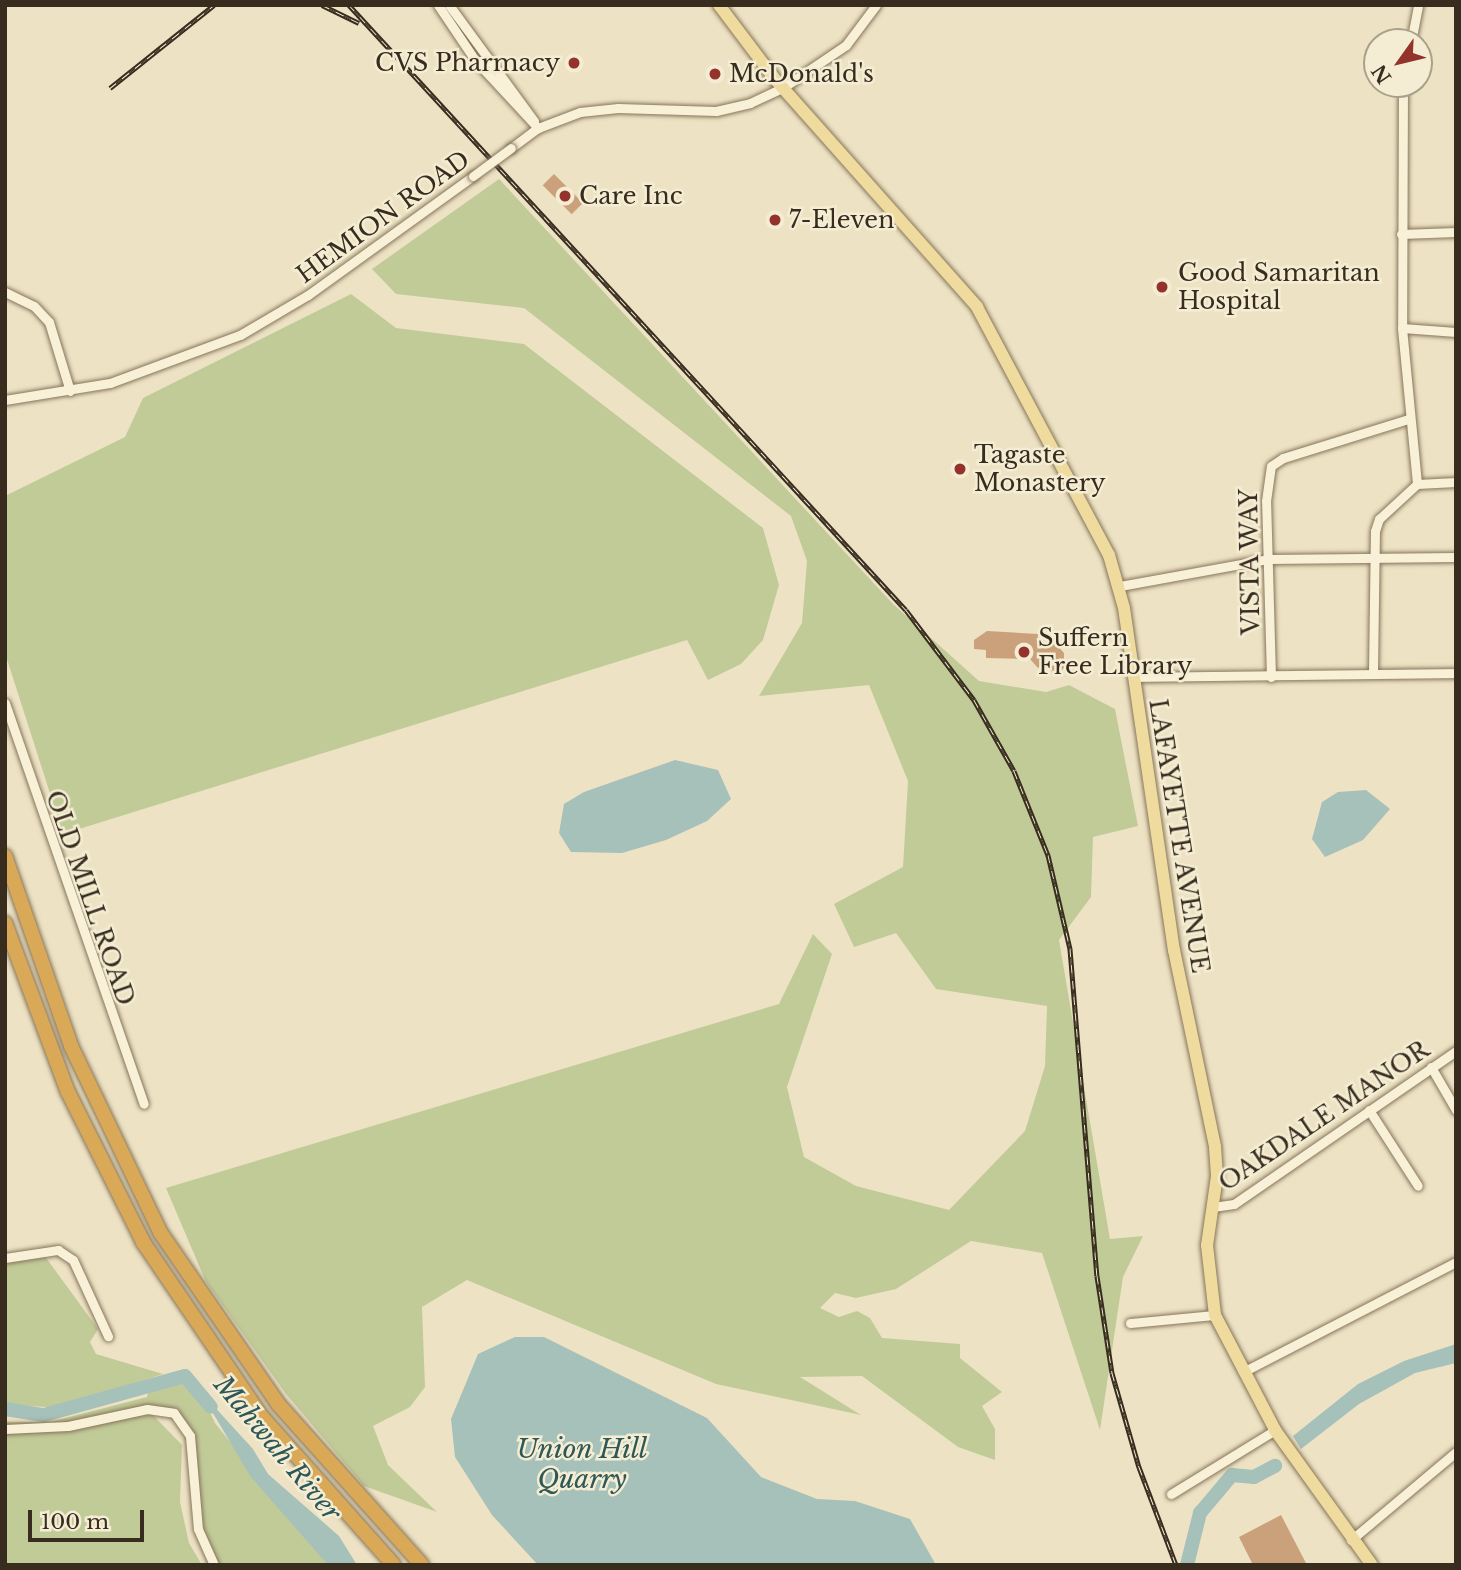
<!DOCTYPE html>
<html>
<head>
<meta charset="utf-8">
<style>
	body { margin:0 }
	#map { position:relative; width:1461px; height:1570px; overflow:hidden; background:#ede3c4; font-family:"Libre Baskerville",serif }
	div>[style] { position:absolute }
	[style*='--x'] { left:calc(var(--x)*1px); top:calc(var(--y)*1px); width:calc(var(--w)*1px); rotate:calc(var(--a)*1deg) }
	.green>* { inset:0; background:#c1cb98 }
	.water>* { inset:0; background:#a6c0ba }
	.river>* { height:14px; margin:-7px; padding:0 7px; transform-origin:7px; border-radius:7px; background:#a6c0ba }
	.building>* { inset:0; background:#caa17b; transform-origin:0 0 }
	.roads { filter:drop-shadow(0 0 2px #87755b) drop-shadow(0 0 2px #87755b) }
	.minor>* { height:9px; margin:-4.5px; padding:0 4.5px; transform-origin:4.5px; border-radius:4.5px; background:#f8f0d7 }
	.major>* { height:12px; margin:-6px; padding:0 6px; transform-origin:6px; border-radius:6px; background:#efdb9d }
	.highway>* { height:14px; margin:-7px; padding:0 7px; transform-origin:7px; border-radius:7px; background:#daa957 }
	.rail>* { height:5px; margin-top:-2.5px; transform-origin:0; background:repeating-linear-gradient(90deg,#f4edd3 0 8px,#372c1e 0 16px); box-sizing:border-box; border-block:2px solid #372c1e }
	.bridges { filter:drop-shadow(0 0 2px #87755b) drop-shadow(0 0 2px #87755b) }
	.minor-bridge>* { height:9px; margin:-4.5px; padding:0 4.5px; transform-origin:4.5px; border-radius:4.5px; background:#f8f0d7 }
	.dots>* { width:19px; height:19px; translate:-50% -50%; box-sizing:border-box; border:4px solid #f4edd3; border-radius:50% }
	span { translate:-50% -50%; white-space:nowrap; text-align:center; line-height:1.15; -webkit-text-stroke:5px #f4edd3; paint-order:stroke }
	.poi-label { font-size:24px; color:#372c1e }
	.right { translate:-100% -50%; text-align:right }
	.left { translate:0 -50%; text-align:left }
	.street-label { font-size:24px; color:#372c1e }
	.water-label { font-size:26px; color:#2e5757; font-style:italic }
	.frame { position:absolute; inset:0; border:7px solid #372c1e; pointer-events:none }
	.north { position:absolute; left:1363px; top:28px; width:70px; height:70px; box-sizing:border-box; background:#f4edd3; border:2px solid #a8a08b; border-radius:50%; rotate:236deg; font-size:19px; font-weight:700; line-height:28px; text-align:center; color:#372c1e }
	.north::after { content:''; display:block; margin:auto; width:24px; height:32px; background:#94322c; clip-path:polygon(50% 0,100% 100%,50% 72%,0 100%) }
	.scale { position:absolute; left:28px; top:1510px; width:116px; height:32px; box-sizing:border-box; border:4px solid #372c1e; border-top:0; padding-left:9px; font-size:21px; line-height:24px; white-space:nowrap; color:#372c1e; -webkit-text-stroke:5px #f4edd3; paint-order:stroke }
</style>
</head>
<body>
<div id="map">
	<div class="green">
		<i style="clip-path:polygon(499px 179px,893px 604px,979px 681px,1046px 692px,1069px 685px,1115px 709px,1138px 826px,1093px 837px,1091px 897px,1059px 940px,1110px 1239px,1143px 1236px,1123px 1277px,1100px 1430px,1042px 1253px,971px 1241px,896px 1289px,856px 1298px,835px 1293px,820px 1308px,839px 1317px,857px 1311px,870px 1318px,882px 1338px,960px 1344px,960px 1358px,1002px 1392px,982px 1406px,995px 1429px,995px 1460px,958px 1447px,862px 1376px,800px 1377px,861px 1415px,716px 1384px,467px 1280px,422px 1307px,425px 1387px,410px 1407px,373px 1426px,388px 1465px,437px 1512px,364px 1486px,286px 1394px,206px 1282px,166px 1188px,779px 1004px,813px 934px,832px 954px,787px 1087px,804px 1157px,856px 1186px,949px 1210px,1025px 1131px,1045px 1066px,1047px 1006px,936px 989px,896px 933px,854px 947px,834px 904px,903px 867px,908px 781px,869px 685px,759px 696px,802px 623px,807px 561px,791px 516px,524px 308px,396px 294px,372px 269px)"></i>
		<i style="clip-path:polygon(351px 294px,396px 328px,524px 344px,763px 528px,779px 585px,763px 640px,741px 664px,708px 680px,687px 640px,63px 834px,5px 653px,5px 496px,125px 437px,143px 398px)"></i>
		<i style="clip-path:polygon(44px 1255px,98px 1329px,90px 1342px,96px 1354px,163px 1374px,58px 1408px,5px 1404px,5px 1262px)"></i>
		<i style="clip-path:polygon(185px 1376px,200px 1391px,215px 1423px,328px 1565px,214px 1565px,205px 1549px,190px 1436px,174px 1413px,147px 1409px,182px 1445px,180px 1502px,189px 1543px,202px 1565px,5px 1565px,5px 1422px,50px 1422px,147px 1397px,149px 1386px)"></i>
	</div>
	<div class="water">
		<i style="clip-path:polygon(675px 760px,718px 770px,731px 799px,707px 821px,666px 840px,622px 853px,571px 852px,559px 833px,564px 804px,584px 792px)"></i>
		<i style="clip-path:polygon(1366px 790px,1390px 809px,1363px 840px,1325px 857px,1312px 839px,1322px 802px,1338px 792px)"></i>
		<i style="clip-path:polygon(515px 1337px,544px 1337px,707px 1418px,761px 1477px,817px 1499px,855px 1501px,910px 1519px,936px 1565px,538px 1565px,492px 1515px,455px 1457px,451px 1419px,478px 1354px)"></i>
		<i style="clip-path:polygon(1456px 1344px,1456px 1363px,1415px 1373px,1359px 1404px,1301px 1449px,1293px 1436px,1358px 1384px,1404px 1361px)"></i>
		<i style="clip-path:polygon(200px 1391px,253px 1449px,268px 1474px,339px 1536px,357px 1565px,328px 1565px,250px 1476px)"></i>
	</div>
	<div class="river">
		<i style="--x:5;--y:1409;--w:39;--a:9"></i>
		<i style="--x:44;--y:1415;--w:146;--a:-15.5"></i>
		<i style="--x:185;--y:1376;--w:40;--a:50"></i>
		<i style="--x:1187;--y:1565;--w:54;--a:-76"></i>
		<i style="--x:1200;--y:1513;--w:50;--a:-49.9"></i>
		<i style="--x:1232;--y:1475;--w:22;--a:5"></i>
		<i style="--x:1254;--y:1477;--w:24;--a:-28"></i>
	</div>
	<div class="building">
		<i style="left:554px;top:174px;width:41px;height:16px;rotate:45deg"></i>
		<i style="clip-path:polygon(987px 631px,1038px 634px,1037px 644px,1047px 648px,1054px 642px,1064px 653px,1064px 668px,1055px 675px,1044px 663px,1038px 668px,1030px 659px,986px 658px,986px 650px,974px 649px,974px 640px)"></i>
		<i style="clip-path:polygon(1281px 1515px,1307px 1565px,1253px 1565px,1239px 1537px)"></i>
	</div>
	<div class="roads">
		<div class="minor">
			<i style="--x:438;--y:5;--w:66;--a:56.1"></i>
			<i style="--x:475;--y:60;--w:93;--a:47.2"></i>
			<i style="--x:449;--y:5;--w:144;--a:53.8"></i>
			<i style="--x:1411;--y:42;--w:38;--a:-79"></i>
			<i style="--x:1403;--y:84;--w:244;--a:90.2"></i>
			<i style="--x:1402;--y:328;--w:157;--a:84.5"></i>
			<i style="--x:511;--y:148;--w:34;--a:-37"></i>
			<i style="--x:538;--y:128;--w:45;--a:-20.9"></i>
			<i style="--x:580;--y:112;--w:38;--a:-6"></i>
			<i style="--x:618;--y:108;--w:98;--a:1.8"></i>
			<i style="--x:716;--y:111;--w:35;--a:-13"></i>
			<i style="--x:750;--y:103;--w:38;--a:-25"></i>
			<i style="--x:784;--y:87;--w:75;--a:-34.1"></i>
			<i style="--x:846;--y:45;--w:50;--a:-53.1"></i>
			<i style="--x:1401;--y:234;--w:55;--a:-2.1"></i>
			<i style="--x:5;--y:292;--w:32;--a:26"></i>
			<i style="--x:34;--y:306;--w:22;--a:47"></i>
			<i style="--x:49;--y:322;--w:72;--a:73.1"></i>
			<i style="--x:1402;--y:328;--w:54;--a:4.2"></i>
			<i style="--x:5;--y:400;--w:106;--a:-9.2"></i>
			<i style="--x:110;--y:383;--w:139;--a:-20.3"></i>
			<i style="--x:240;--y:335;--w:79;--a:-30.5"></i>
			<i style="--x:308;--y:295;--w:203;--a:-35.8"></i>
			<i style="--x:1417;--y:484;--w:39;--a:-3"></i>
			<i style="--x:1120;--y:586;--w:150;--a:-10.3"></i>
			<i style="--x:1268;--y:559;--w:188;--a:-0.6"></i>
			<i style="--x:1373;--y:672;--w:141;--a:-89.2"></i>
			<i style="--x:1375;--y:531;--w:13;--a:-72"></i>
			<i style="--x:1379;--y:519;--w:52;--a:-42.6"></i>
			<i style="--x:1133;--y:677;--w:323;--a:-0.7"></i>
			<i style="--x:1271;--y:677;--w:176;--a:-91.6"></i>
			<i style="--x:1266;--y:501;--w:35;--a:-82"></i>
			<i style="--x:1271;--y:466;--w:14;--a:-34"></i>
			<i style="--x:1283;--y:458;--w:131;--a:-17.3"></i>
			<i style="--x:5;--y:703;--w:424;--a:70.9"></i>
			<i style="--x:1431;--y:1067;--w:50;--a:59.8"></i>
			<i style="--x:1369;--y:1110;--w:90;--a:57.2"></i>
			<i style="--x:1213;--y:1207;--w:21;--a:-8"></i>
			<i style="--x:1234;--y:1204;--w:270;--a:-34.6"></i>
			<i style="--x:5;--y:1258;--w:54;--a:-8.6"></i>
			<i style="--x:58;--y:1250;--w:18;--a:34"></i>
			<i style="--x:73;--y:1260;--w:84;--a:65.3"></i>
			<i style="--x:1130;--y:1323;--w:85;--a:-5.4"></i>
			<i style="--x:1243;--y:1372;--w:240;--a:-27.3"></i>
			<i style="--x:5;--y:1429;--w:63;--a:-2.7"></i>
			<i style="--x:68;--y:1426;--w:81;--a:-12.1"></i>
			<i style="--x:147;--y:1409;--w:27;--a:8"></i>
			<i style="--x:174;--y:1413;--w:28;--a:55"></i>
			<i style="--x:190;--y:1436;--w:93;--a:85.1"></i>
			<i style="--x:198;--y:1529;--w:39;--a:66"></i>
			<i style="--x:1171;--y:1494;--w:122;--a:-31.6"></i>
			<i style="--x:1351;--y:1540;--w:137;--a:-40"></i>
		</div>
		<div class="major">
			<i style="--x:719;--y:5;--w:91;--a:53"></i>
			<i style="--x:774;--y:78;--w:306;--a:48.4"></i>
			<i style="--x:977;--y:307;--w:281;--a:62"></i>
			<i style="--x:1109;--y:555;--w:55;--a:74.2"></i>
			<i style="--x:1124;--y:608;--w:346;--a:81.7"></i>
			<i style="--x:1174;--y:950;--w:201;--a:78.2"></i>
			<i style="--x:1215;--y:1147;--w:29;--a:86"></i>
			<i style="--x:1217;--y:1176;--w:70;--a:98.2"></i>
			<i style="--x:1207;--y:1245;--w:70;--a:83.5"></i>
			<i style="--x:1215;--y:1315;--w:130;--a:62.4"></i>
			<i style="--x:1275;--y:1430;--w:166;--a:54.3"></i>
		</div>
		<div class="highway">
			<i style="--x:5;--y:856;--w:201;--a:70.8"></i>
			<i style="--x:71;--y:1046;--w:206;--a:64.4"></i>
			<i style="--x:160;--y:1232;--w:209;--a:55.5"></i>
			<i style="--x:278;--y:1404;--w:216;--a:48.2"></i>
			<i style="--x:5;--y:923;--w:180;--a:69.6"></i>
			<i style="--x:68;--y:1092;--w:168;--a:63.4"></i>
			<i style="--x:143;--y:1242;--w:212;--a:55.8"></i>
			<i style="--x:262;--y:1417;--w:198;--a:48.3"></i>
		</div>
	</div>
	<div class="rail">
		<i style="--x:322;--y:5;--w:41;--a:25.9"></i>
		<i style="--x:349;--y:5;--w:822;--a:47.37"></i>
		<i style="--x:906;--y:610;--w:113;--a:52.9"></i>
		<i style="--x:974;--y:700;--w:81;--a:60.6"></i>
		<i style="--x:1014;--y:771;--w:91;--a:68"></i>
		<i style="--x:1048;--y:855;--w:97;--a:76.8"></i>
		<i style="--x:1070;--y:949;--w:328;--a:85.3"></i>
		<i style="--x:1097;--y:1276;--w:98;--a:81.2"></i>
		<i style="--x:1112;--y:1373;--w:98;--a:74"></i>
		<i style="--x:1139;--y:1467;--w:105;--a:69.3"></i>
		<i style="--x:110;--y:88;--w:133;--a:-38.6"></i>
	</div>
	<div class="bridges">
		<div class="minor-bridge">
			<i style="--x:473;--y:176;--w:47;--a:-36.4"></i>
		</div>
	</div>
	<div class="dots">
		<i style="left:574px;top:63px;background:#94322c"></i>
		<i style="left:715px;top:74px;background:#94322c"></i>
		<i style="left:565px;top:196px;background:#94322c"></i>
		<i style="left:775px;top:220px;background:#94322c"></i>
		<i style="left:1162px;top:287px;background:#94322c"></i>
		<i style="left:960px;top:469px;background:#94322c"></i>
		<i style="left:1024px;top:652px;background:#94322c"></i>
	</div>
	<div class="poi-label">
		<span class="right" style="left:560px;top:63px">CVS Pharmacy</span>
		<span class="left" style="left:729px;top:74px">McDonald's</span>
		<span class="left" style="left:579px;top:196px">Care Inc</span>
		<span class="left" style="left:789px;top:220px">7-Eleven</span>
		<span class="left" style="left:1178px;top:287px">Good Samaritan<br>Hospital</span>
		<span class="left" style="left:974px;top:469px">Tagaste<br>Monastery</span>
		<span class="left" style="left:1038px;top:652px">Suffern<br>Free Library</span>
	</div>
	<div class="street-label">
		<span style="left:383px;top:217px;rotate:-36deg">HEMION ROAD</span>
		<span style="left:1250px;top:562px;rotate:-91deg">VISTA WAY</span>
		<span style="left:1179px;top:836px;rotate:81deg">LAFAYETTE AVENUE</span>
		<span style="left:90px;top:898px;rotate:71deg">OLD MILL ROAD</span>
		<span style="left:1324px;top:1116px;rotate:-34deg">OAKDALE MANOR</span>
	</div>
	<div class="water-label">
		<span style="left:277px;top:1449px;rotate:50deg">Mahwah River</span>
		<span style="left:582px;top:1465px">Union Hill<br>Quarry</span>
	</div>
	<div class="frame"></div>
	<div class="north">N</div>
	<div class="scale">100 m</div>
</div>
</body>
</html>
